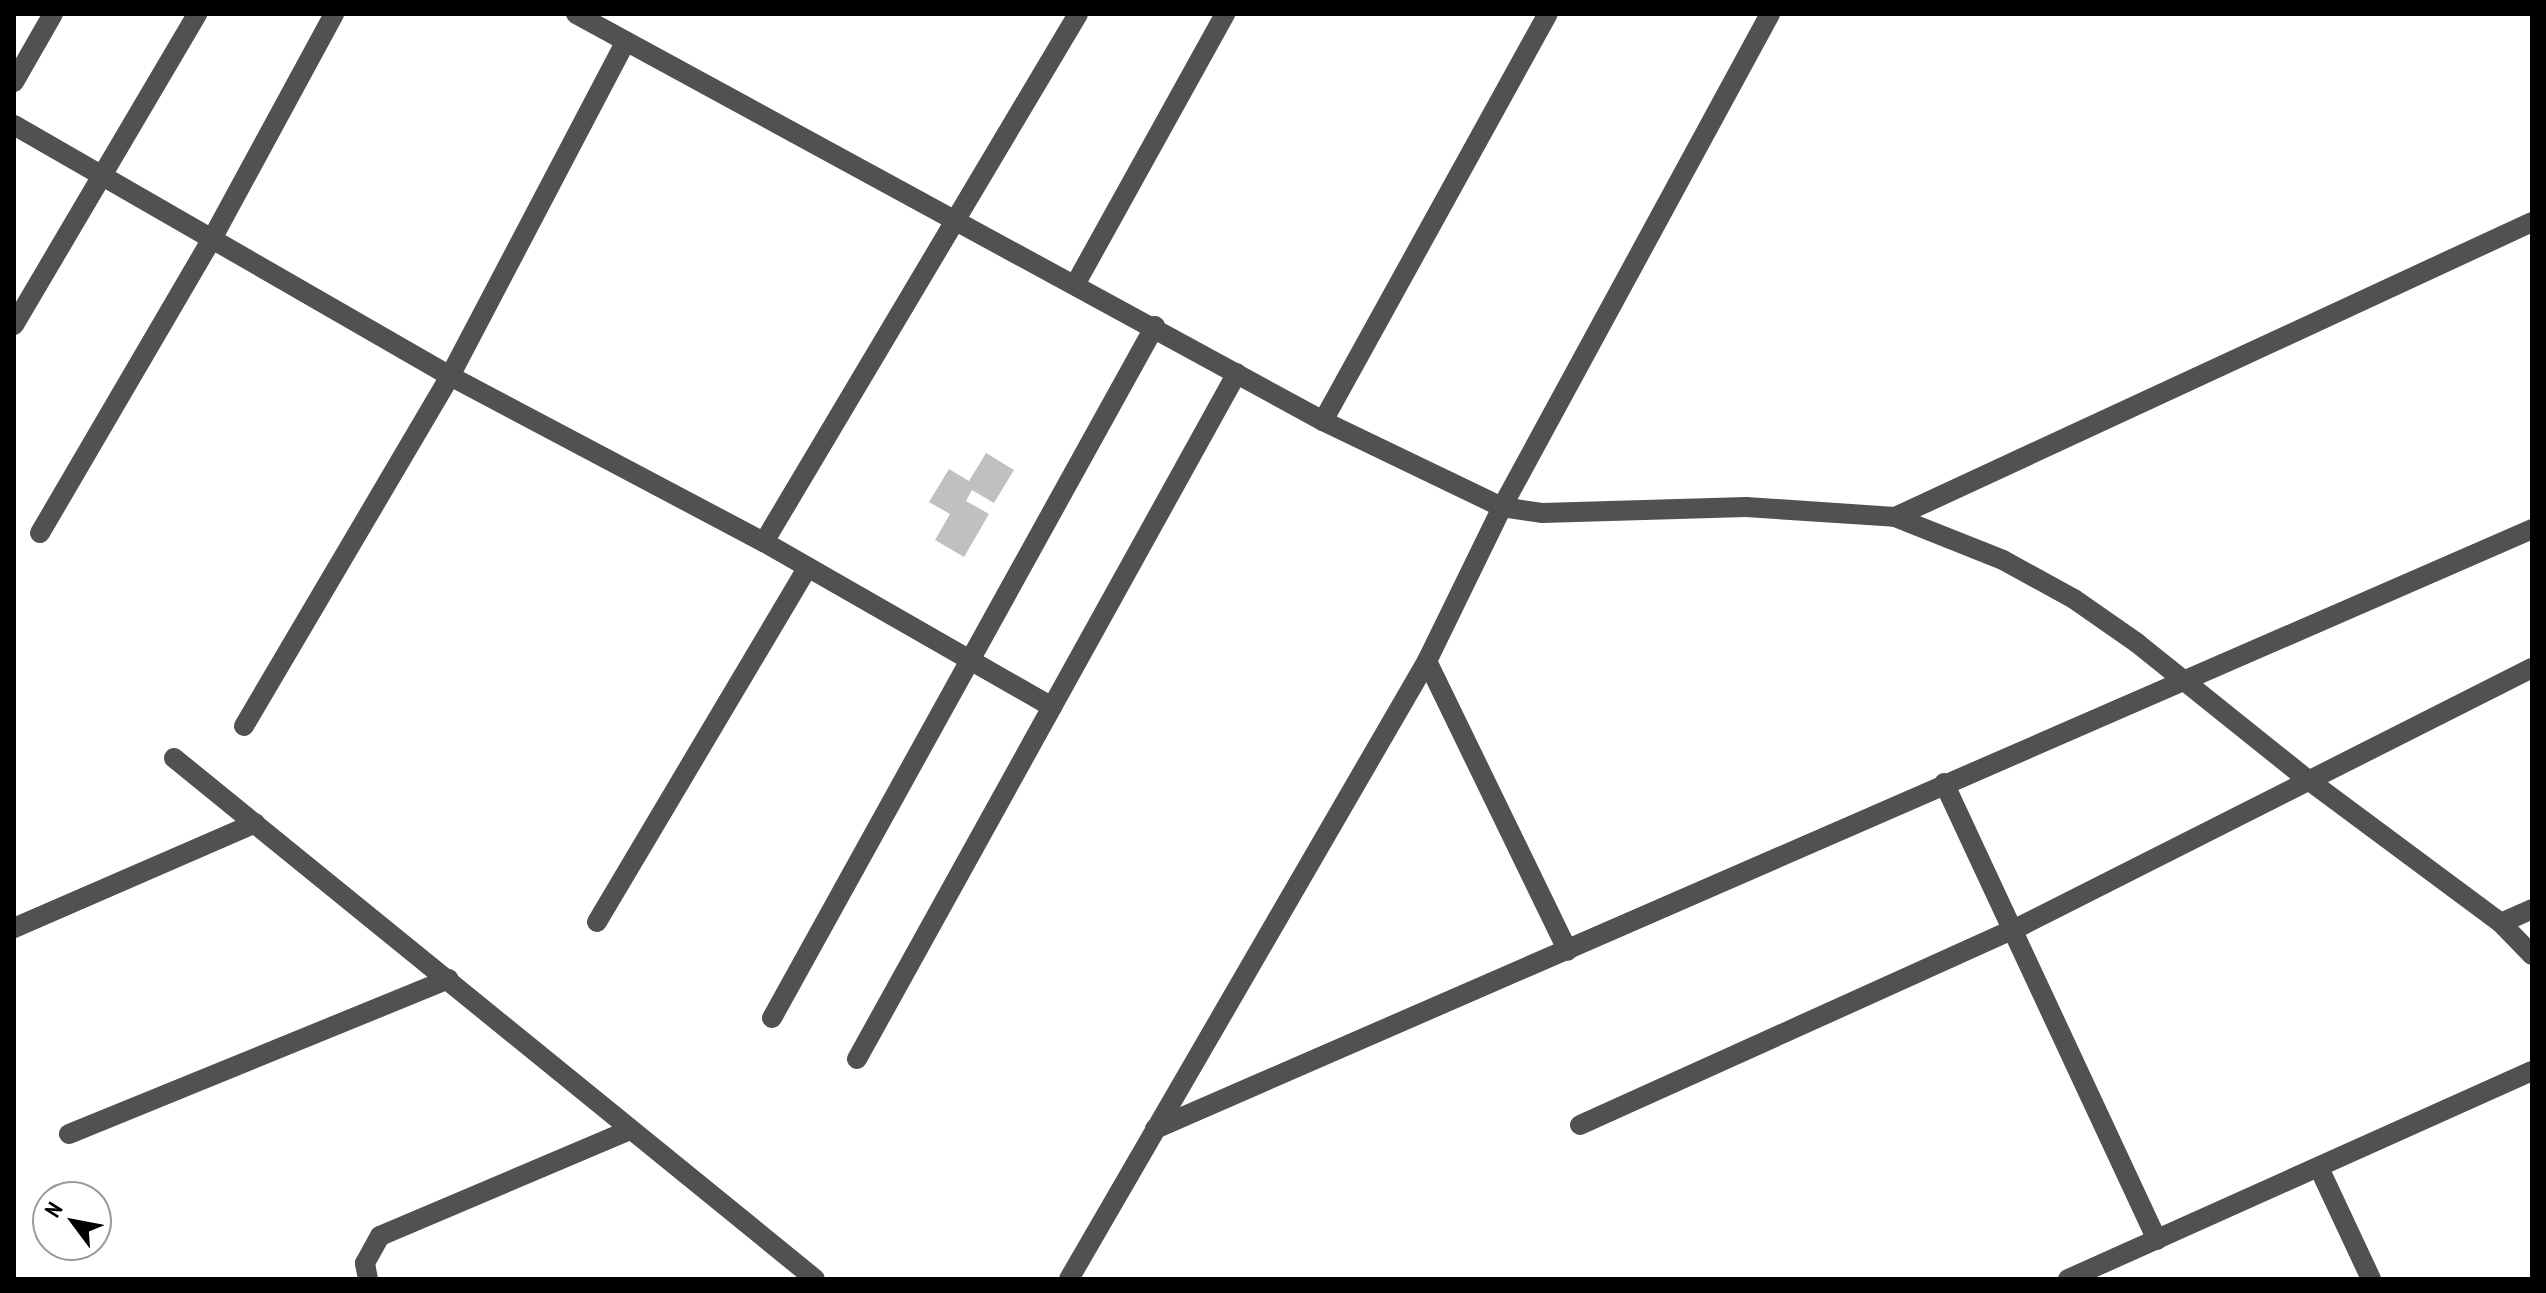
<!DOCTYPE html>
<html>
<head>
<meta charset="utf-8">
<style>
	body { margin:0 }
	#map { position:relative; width:2546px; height:1293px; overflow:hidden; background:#fff; font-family:"PT Sans Narrow",sans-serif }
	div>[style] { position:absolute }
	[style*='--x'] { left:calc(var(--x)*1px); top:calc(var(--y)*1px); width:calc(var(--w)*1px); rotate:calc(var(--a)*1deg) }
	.building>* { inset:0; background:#c0c0c0 }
	.minor>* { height:20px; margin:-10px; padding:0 10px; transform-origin:10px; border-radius:10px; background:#515151 }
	span { translate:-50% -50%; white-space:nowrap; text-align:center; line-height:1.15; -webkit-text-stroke:7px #fff; paint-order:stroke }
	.frame { position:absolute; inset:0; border:16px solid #000; pointer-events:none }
	.north { position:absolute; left:32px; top:1181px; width:80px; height:80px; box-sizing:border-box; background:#fff; border:2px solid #999; border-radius:50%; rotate:302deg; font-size:22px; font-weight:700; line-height:32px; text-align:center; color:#000 }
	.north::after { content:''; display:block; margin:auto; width:28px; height:36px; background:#000; clip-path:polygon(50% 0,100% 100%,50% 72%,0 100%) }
</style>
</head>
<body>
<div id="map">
	<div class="building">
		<i style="clip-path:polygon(986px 453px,1014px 470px,994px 503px,972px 490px,966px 501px,989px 514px,964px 557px,935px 540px,950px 514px,929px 502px,949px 469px,969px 481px)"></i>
	</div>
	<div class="minor">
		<i style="--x:576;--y:14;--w:851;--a:28.58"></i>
		<i style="--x:1323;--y:421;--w:199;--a:25.7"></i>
		<i style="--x:1502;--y:507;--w:40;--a:8.5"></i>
		<i style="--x:1542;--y:513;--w:204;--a:-1.7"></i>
		<i style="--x:1746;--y:507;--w:149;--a:3.8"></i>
		<i style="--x:1895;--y:517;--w:116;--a:21.7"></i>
		<i style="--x:2003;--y:560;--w:81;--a:28.8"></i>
		<i style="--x:2074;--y:599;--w:77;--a:34.9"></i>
		<i style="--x:2137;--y:643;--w:218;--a:38.7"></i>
		<i style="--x:2307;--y:779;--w:242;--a:36.6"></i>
		<i style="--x:2501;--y:923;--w:45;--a:45.9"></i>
		<i style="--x:14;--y:82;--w:78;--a:-60.2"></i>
		<i style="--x:14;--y:125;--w:503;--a:29.93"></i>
		<i style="--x:450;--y:376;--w:355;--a:27.9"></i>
		<i style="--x:764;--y:542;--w:332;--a:29.8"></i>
		<i style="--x:1076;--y:283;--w:308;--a:-61"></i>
		<i style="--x:14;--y:325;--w:361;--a:-59.5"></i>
		<i style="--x:1323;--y:421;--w:465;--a:-61.1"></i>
		<i style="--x:1895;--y:517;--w:702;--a:-24.85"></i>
		<i style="--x:40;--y:533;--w:343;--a:-59.7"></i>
		<i style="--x:213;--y:237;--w:254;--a:-61.5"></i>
		<i style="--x:764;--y:542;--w:614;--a:-59.26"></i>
		<i style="--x:1427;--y:661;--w:322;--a:64.1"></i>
		<i style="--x:244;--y:726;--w:406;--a:-59.5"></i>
		<i style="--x:450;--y:376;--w:378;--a:-62.3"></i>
		<i style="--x:174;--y:758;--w:826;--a:39.1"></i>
		<i style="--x:1944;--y:783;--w:504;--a:65.01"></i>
		<i style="--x:597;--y:922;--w:411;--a:-59.3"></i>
		<i style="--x:2501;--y:923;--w:34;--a:-24"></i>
		<i style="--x:14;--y:928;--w:263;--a:-23.5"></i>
		<i style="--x:772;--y:1018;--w:791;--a:-61.04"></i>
		<i style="--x:857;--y:1059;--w:784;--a:-61.02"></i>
		<i style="--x:1580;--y:1125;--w:477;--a:-24.3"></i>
		<i style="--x:2015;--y:929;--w:579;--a:-26.79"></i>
		<i style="--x:1155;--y:1129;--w:1502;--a:-23.54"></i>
		<i style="--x:69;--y:1134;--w:410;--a:-22.2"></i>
		<i style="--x:2320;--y:1170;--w:120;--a:64.9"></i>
		<i style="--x:368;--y:1279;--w:16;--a:-101"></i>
		<i style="--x:365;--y:1263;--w:31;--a:-61"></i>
		<i style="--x:380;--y:1236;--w:272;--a:-23"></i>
		<i style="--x:1069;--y:1279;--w:714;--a:-59.92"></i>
		<i style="--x:1427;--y:661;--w:171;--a:-64"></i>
		<i style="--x:1502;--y:507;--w:561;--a:-61.47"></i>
		<i style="--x:2068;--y:1279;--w:508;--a:-24.15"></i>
	</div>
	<div class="frame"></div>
	<div class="north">N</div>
</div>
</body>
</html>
